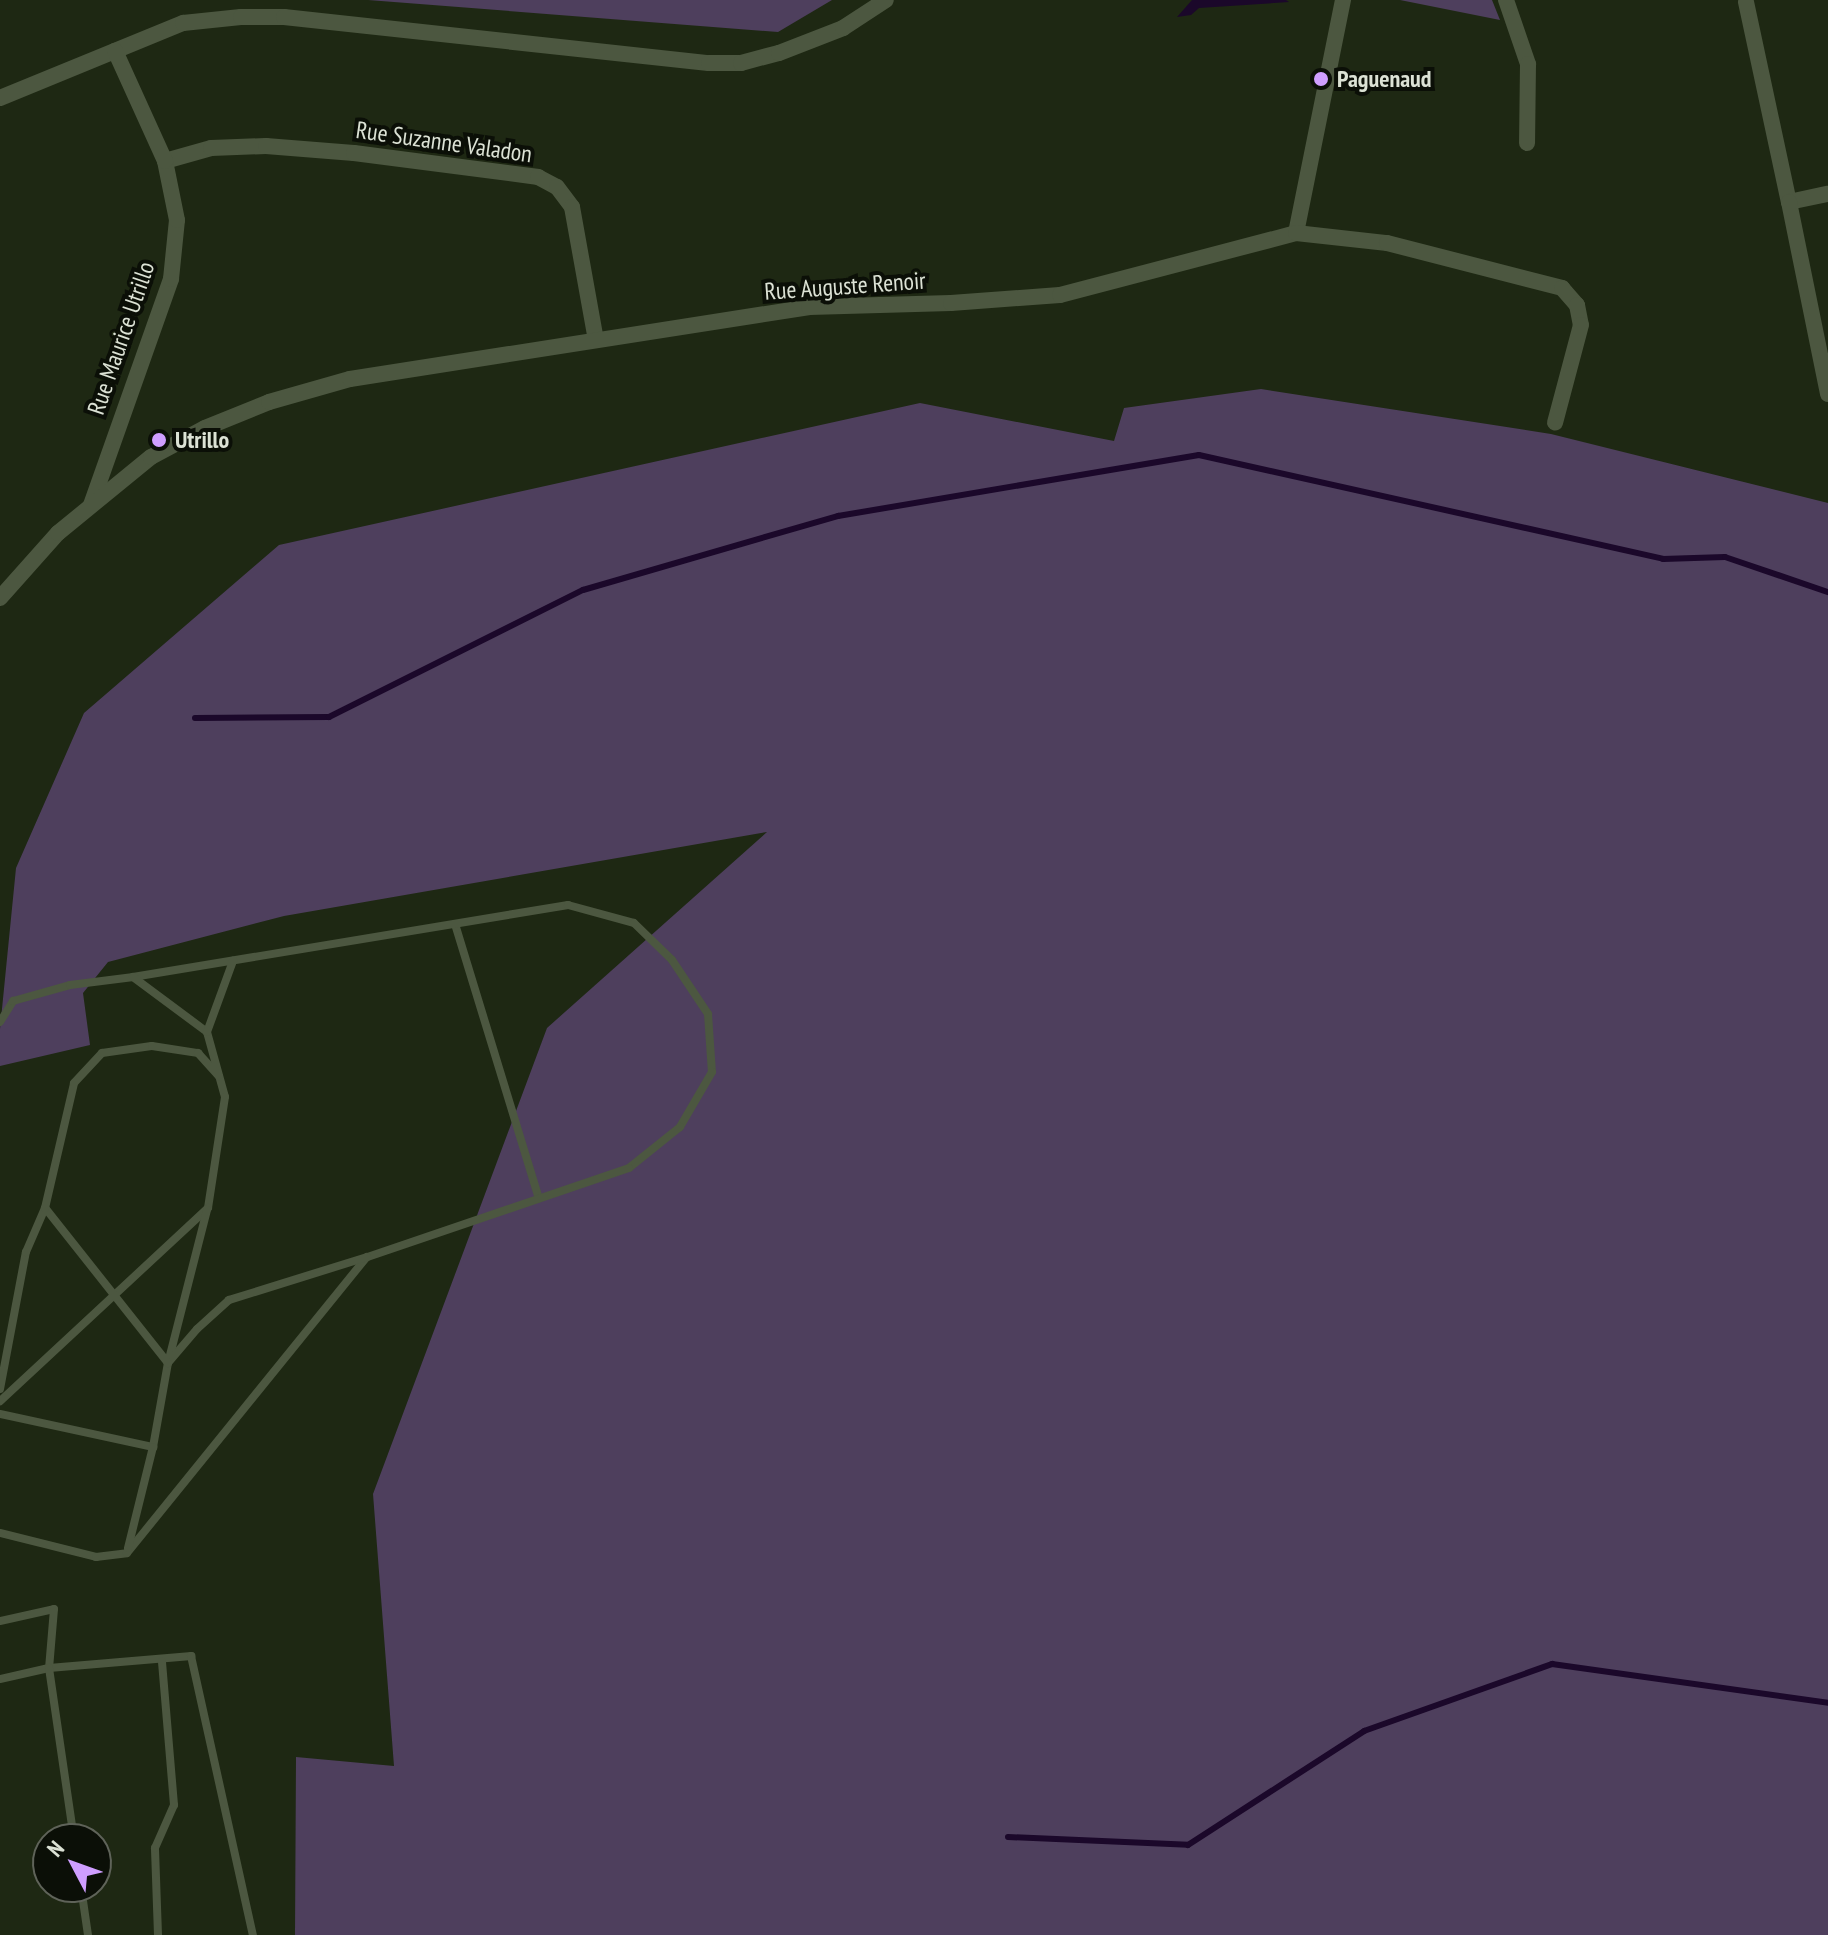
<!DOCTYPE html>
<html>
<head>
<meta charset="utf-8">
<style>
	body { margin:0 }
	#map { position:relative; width:1828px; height:1935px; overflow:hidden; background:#1e2813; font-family:"PT Sans Narrow",sans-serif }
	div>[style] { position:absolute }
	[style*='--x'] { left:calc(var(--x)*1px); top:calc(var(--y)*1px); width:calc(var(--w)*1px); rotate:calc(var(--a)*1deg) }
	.green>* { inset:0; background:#4e3f5d }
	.water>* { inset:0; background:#1b082a }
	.stream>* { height:6px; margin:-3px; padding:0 3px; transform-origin:3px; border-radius:3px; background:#1b082a }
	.service>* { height:8px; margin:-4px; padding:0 4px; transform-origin:4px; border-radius:4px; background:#4c5740 }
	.minor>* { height:16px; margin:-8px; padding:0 8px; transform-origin:8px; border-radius:8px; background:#4c5740 }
	.dots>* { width:22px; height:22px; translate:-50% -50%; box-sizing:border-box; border:4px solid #0b0f07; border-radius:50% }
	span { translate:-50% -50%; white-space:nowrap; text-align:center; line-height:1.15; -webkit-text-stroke:8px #0b0f07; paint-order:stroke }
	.poi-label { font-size:24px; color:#dce2d5; font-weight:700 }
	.left { translate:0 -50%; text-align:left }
	.street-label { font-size:24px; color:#dce2d5 }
	.north { position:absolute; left:32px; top:1823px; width:80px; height:80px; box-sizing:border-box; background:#0b0f07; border:2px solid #5f6359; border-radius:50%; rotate:311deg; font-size:22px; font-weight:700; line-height:32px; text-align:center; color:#dce2d5 }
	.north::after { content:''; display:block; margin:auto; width:28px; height:36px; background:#cf9eff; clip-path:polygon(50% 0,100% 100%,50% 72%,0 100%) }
</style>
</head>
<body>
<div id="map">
	<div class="green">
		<i style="clip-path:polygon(368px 0,832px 0,778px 32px)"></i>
		<i style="clip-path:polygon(1400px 0,1492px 0,1500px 20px)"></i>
		<i style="clip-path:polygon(1261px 389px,1551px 434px,1828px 503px,1828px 1935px,295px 1935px,296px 1757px,394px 1766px,373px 1494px,547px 1028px,767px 832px,284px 916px,108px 962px,83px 993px,90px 1045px,0 1066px,0 1029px,16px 868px,84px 713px,279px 545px,920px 403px,1114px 441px,1124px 408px)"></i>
	</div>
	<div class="water">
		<i style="clip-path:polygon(1192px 0,1286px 0,1289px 2px,1199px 8px,1191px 15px,1177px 17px)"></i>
	</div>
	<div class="stream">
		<i style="--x:195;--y:718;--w:134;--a:-0.4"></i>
		<i style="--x:329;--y:717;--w:284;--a:-26.6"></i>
		<i style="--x:583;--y:590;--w:266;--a:-16.2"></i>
		<i style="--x:838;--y:516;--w:366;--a:-9.6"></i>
		<i style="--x:1199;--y:455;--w:476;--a:12.6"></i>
		<i style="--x:1663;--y:559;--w:62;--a:-1.8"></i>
		<i style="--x:1725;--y:557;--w:109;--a:18.8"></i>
		<i style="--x:1008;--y:1837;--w:180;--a:2.5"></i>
		<i style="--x:1188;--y:1845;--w:210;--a:-32.9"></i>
		<i style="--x:1364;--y:1731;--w:200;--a:-19.6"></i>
		<i style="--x:1552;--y:1664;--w:279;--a:8"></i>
	</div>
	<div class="service">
		<i style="--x:455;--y:924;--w:287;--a:73"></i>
		<i style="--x:133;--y:977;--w:441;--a:-9.4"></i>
		<i style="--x:568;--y:905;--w:68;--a:15.3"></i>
		<i style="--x:634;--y:923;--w:53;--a:44.2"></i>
		<i style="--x:672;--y:960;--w:65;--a:56.3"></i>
		<i style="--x:708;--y:1014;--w:58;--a:86.1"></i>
		<i style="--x:712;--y:1072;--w:64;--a:120.2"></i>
		<i style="--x:680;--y:1127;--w:65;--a:141.2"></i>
		<i style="--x:629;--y:1168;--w:277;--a:161.2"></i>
		<i style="--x:0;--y:1022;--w:25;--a:-58"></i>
		<i style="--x:13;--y:1001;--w:59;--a:-15.7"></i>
		<i style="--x:70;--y:985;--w:64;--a:-7.2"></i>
		<i style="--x:133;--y:977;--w:92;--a:36.6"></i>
		<i style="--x:207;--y:1032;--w:67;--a:74.5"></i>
		<i style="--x:225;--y:1097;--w:112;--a:98.7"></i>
		<i style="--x:208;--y:1208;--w:284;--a:137.1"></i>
		<i style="--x:207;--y:1032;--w:76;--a:-69.9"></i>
		<i style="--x:0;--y:1389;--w:139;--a:-79.3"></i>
		<i style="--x:26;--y:1252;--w:48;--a:-66.6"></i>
		<i style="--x:0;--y:1414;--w:157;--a:12.2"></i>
		<i style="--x:153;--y:1447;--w:85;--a:-79.9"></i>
		<i style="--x:168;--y:1363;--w:158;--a:-75.7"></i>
		<i style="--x:0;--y:1533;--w:99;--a:14"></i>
		<i style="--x:96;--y:1557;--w:31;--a:-7"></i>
		<i style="--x:127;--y:1553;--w:381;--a:-51"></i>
		<i style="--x:367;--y:1257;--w:145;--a:162.7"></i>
		<i style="--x:229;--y:1300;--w:43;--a:137.8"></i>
		<i style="--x:197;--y:1329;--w:45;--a:130.5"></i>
		<i style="--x:168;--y:1363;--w:198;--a:-128.4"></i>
		<i style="--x:45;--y:1208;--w:128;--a:-76.9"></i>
		<i style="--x:74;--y:1083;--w:41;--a:-47"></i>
		<i style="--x:102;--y:1053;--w:50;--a:-8"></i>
		<i style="--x:152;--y:1046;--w:47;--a:8.7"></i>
		<i style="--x:198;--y:1053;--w:31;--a:48"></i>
		<i style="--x:128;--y:1548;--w:104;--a:-76.1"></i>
		<i style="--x:0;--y:1621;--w:55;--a:-12.5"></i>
		<i style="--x:54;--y:1609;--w:59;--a:94.8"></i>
		<i style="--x:49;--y:1668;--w:143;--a:-4.8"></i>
		<i style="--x:191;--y:1656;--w:286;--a:77.5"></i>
		<i style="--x:0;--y:1679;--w:50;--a:-12.7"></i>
		<i style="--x:49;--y:1668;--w:173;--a:81.7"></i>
		<i style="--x:81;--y:1887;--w:49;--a:81.7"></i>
		<i style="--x:158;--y:1935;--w:87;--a:-92"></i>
		<i style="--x:155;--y:1848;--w:47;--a:-66.2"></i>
		<i style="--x:174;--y:1805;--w:144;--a:-94.8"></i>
	</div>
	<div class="minor">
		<i style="--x:1506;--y:0;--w:68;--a:71"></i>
		<i style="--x:1528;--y:64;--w:79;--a:90.7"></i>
		<i style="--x:1746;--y:2;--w:205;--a:77.9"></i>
		<i style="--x:1789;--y:202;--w:40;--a:-12"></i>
		<i style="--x:0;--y:98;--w:198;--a:-22.3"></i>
		<i style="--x:183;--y:23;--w:58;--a:-5.9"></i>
		<i style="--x:241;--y:17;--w:43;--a:0"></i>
		<i style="--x:284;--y:17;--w:427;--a:6.2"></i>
		<i style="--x:709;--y:63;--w:32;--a:0"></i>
		<i style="--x:741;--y:63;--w:39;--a:-15"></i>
		<i style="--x:779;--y:53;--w:69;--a:-21.3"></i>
		<i style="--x:843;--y:28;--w:51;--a:-33.1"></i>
		<i style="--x:165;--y:161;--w:48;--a:-15.8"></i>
		<i style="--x:211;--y:148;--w:55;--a:-2.1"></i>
		<i style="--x:266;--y:146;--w:88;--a:4.5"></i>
		<i style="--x:354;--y:153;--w:186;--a:7.4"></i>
		<i style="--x:538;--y:177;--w:21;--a:28"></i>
		<i style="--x:557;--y:187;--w:25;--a:53"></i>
		<i style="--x:572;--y:207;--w:135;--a:79.8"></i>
		<i style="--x:1789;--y:202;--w:196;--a:78.5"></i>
		<i style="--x:1296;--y:233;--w:238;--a:-78.6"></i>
		<i style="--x:91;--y:505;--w:240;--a:-70.5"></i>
		<i style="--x:171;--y:279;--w:59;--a:-84.2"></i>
		<i style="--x:177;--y:220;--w:60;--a:-101.5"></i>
		<i style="--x:165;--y:161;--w:121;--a:-114.4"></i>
		<i style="--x:0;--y:598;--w:87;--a:-48.3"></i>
		<i style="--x:58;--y:533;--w:120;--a:-39.3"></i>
		<i style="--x:151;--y:457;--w:61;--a:-28.2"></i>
		<i style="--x:205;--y:428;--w:69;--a:-22.1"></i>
		<i style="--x:269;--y:402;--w:84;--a:-15.9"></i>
		<i style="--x:350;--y:379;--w:465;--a:-8.9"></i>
		<i style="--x:809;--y:307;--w:142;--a:-1.6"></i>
		<i style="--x:951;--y:303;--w:109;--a:-4.2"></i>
		<i style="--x:1060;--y:295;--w:244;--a:-14.7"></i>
		<i style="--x:1296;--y:233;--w:92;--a:6.3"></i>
		<i style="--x:1387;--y:243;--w:181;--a:14.4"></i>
		<i style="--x:1562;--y:288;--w:23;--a:49"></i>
		<i style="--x:1577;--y:305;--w:20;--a:79"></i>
		<i style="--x:1581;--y:325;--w:101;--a:104.9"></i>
	</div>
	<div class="dots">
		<i style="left:1321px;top:79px;background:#cf9eff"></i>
		<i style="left:159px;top:440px;background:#cf9eff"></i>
	</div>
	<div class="poi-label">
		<span class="left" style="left:1337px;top:79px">Paguenaud</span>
		<span class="left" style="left:175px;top:440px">Utrillo</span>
	</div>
	<div class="street-label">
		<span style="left:444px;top:142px;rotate:8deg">Rue Suzanne Valadon</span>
		<span style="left:845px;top:286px;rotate:-4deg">Rue Auguste Renoir</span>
		<span style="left:121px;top:338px;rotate:-71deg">Rue Maurice Utrillo</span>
	</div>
	<div class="north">N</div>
</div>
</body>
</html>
